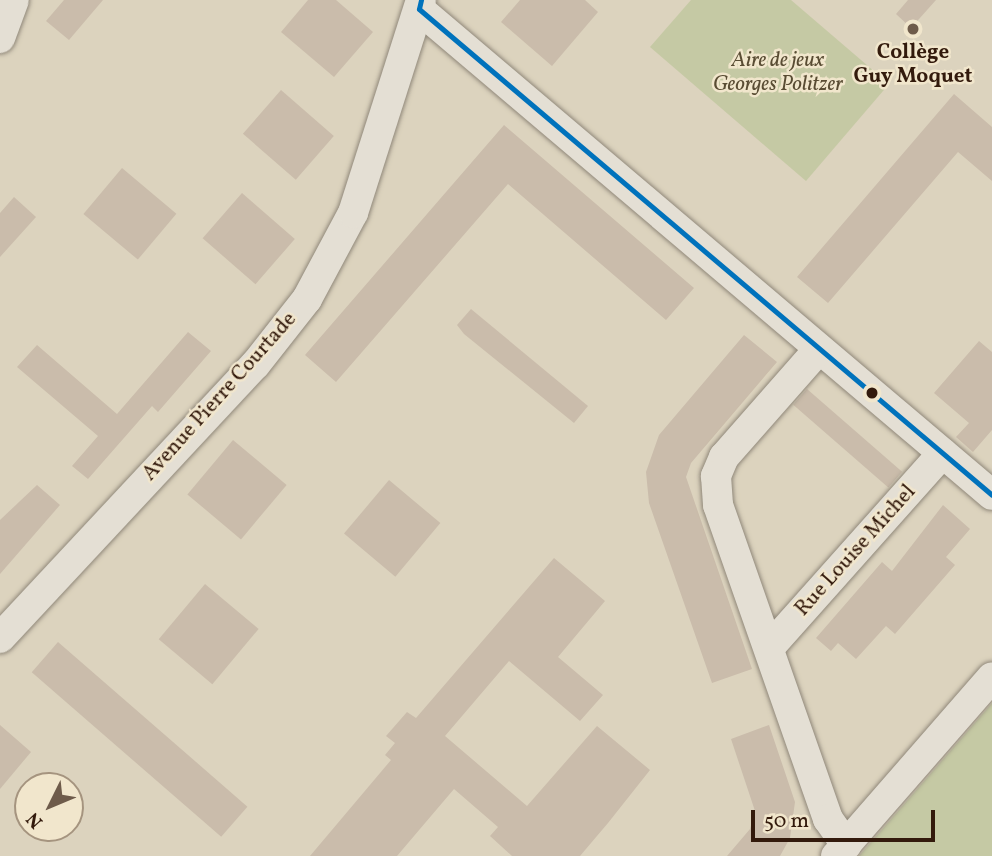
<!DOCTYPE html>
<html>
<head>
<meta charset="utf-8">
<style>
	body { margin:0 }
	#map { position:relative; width:992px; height:856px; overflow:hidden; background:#dcd3be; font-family:Vollkorn,serif }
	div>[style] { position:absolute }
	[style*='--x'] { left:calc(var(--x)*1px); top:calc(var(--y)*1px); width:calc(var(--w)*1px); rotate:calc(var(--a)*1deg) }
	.green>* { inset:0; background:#c5c9a4 }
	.building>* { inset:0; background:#cabcab; transform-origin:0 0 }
	.roads { filter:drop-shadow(0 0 2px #90887a) drop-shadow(0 0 2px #90887a) }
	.minor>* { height:30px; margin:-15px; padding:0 15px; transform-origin:15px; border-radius:15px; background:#e4dfd4 }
	.bus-1>* { height:5px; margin:-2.5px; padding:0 2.5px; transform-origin:2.5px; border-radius:2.5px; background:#0072bc }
	.dots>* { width:19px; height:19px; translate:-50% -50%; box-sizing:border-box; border:4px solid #f1e6cc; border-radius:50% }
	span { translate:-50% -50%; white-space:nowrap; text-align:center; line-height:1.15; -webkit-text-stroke:5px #f1e6cc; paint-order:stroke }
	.poi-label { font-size:21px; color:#331a0c; font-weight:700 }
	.park-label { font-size:21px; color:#594c33; font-style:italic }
	.street-label { font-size:21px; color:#331a0c }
	.north { position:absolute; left:14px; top:772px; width:70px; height:70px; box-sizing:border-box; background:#f1e6cc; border:2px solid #a5947f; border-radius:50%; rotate:227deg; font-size:19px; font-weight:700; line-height:28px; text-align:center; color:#331a0c }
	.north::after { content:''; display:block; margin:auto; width:24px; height:32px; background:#6e5b4a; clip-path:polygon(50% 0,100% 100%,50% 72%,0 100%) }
	.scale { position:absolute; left:751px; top:810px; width:184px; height:32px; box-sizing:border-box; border:4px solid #331a0c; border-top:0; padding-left:9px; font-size:21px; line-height:24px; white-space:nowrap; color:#331a0c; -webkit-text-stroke:5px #f1e6cc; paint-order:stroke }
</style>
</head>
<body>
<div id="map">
	<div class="green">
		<i style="clip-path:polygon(691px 0,791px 0,889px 84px,806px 181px,650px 47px)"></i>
		<i style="clip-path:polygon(992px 703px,992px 856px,859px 856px)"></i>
	</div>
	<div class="building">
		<i style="clip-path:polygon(64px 0,103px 0,69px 40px,46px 21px)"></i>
		<i style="clip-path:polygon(308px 0,336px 0,373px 32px,334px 77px,281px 32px)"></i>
		<i style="clip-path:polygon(520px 0,585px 0,598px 12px,552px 66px,501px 22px)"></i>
		<i style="clip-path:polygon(908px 0,936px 0,911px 28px,896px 14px)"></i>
		<i style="left:281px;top:90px;width:70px;height:58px;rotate:41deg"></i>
		<i style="clip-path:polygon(954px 94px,992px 127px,992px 181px,958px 152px,828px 303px,797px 277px)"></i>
		<i style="clip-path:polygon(504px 125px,694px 288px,666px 320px,508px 184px,336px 382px,305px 355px)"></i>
		<i style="left:122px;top:168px;width:71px;height:60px;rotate:40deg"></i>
		<i style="left:242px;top:193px;width:70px;height:60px;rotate:41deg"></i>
		<i style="clip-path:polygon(14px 197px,36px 217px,0 257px,0 213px)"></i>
		<i style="clip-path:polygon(471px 309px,588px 406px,574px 423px,464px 334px,457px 325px)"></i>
		<i style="clip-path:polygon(188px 332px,211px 351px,158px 412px,152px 406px,88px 479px,72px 466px,98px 436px,17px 367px,37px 345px,117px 414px)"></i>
		<i style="clip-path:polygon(744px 335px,777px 362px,691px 463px,686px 477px,752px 669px,712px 683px,649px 503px,646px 472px,659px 435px)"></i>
		<i style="clip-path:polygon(979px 341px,992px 352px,992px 430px,973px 452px,956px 437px,969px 423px,934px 393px)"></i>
		<i style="left:807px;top:389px;width:126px;height:21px;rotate:41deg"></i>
		<i style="left:233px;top:440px;width:70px;height:71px;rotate:40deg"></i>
		<i style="left:389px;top:480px;width:67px;height:70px;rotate:40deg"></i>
		<i style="clip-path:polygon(37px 485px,60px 505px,0 574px,0 520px)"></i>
		<i style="clip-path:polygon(943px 505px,970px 529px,946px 557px,955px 565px,895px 634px,886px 626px,856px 659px,838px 643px,831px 651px,816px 638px,882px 562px,892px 571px)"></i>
		<i style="clip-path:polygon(554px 558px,605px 601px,558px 657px,603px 695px,580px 721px,509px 661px,445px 736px,527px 806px,597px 726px,650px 770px,608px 823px,580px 856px,512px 856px,490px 836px,498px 827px,454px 789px,397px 856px,310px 856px,391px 760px,385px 755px,395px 743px,386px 736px,407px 712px,416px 718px)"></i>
		<i style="left:205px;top:584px;width:70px;height:72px;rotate:40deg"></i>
		<i style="left:58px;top:642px;width:251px;height:40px;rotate:41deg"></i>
		<i style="clip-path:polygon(0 725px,31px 752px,0 789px)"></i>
		<i style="clip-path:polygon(769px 725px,795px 802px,790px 838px,780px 856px,727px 856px,750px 829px,755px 811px,731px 739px)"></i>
	</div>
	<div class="roads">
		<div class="minor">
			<i style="--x:419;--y:9;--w:751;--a:40.3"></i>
			<i style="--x:0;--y:38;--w:40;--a:-69.8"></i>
			<i style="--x:819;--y:349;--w:144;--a:131.3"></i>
			<i style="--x:724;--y:457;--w:21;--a:113"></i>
			<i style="--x:716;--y:476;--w:29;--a:86"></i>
			<i style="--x:718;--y:505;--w:333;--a:70.7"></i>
			<i style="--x:828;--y:819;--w:32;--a:55"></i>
			<i style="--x:0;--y:638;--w:374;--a:-47"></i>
			<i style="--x:255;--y:365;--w:84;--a:-51.8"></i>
			<i style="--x:307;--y:299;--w:98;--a:-61.9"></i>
			<i style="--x:353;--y:213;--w:224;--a:-72.3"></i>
			<i style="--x:769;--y:648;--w:261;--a:-48.3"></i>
			<i style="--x:836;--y:856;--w:237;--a:-48.9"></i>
		</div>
	</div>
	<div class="bus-1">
		<i style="--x:421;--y:0;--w:9;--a:103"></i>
		<i style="--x:419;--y:9;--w:751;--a:40.3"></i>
	</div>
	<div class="dots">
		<i style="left:913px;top:29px;background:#6e5b4a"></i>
		<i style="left:872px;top:393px;background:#331a0c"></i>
	</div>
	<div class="poi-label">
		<span style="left:913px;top:65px">Collège<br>Guy Moquet</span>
	</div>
	<div class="park-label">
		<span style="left:778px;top:73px">Aire de jeux<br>Georges Politzer</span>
	</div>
	<div class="street-label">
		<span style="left:220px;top:397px;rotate:-48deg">Avenue Pierre Courtade</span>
		<span style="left:856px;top:551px;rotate:-48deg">Rue Louise Michel</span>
	</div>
	<div class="north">N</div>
	<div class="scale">50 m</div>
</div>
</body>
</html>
